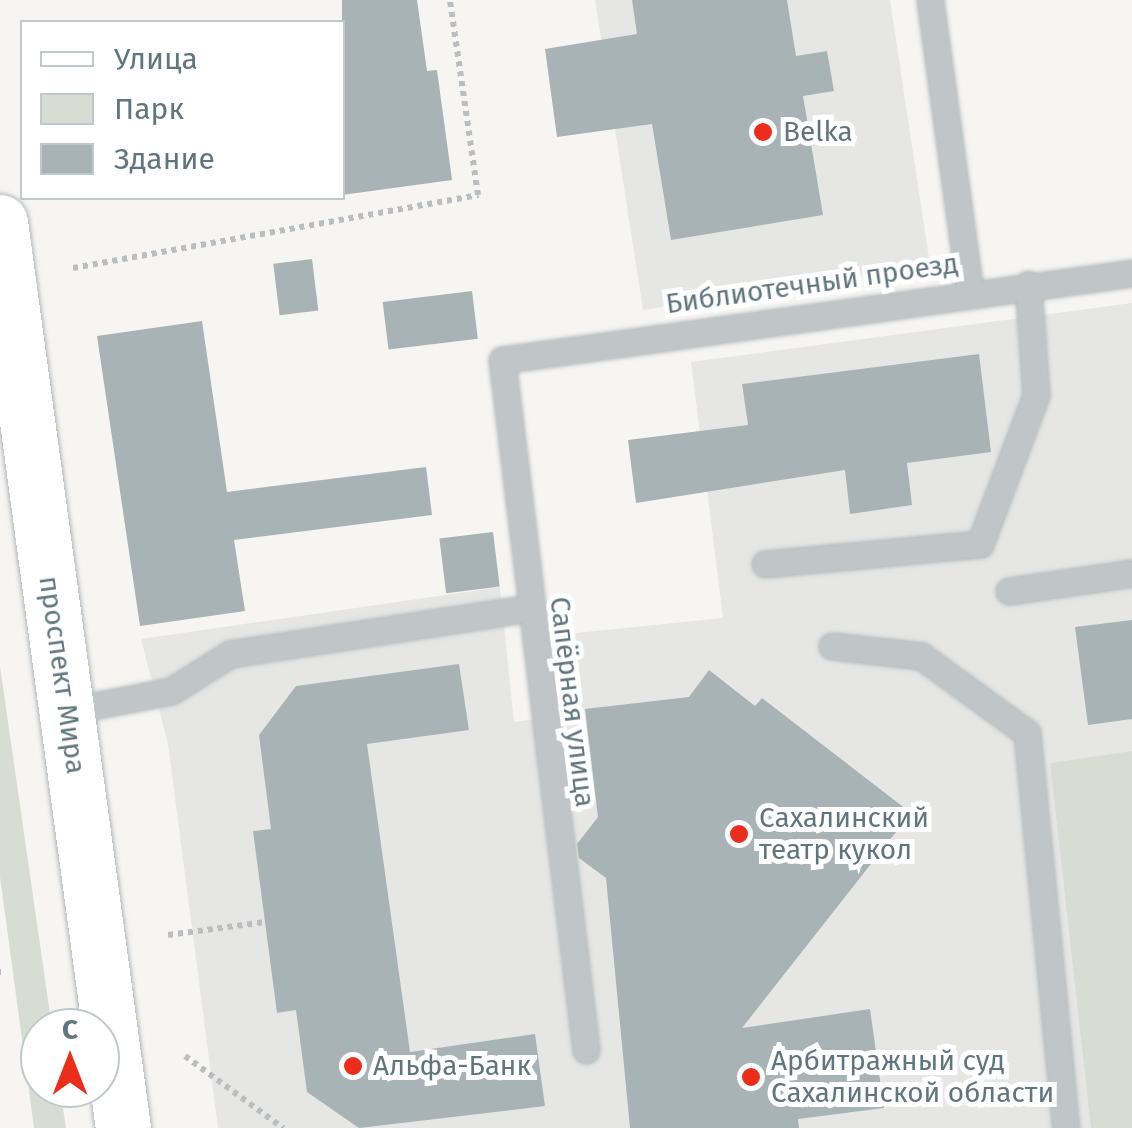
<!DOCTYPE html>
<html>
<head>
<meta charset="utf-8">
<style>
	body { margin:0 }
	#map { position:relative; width:1132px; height:1128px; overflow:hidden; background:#f6f5f2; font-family:"Fira Sans",sans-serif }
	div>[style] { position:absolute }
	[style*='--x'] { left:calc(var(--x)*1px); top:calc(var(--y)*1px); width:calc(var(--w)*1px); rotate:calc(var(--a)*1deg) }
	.built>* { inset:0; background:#e6e7e5 }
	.green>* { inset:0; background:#d8ddd3 }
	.building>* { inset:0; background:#a7b3b5; transform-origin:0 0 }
	.path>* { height:6px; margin-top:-3px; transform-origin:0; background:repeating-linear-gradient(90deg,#babec0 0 5px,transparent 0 10px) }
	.roads { filter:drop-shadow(0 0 2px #b1b8bb) drop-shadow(0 0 2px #b1b8bb) }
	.lane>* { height:25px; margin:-12.5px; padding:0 12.5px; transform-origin:12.5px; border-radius:12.5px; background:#c0c6c8 }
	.primary>* { height:55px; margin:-27.5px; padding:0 27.5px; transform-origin:27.5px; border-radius:27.5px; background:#fff }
	.dots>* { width:28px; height:28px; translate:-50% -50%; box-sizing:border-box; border:5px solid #fff; border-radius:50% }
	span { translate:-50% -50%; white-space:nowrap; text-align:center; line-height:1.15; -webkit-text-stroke:10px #fff; paint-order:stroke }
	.poi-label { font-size:28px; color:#5f767e }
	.left { translate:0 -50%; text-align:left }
	.street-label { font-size:28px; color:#5f767e }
	.legend { position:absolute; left:20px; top:20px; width:325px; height:180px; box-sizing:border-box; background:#fff; border:2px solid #bfc8cb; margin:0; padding:12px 18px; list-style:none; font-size:30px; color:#5f767e }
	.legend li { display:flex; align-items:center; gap:20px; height:50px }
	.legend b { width:50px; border:2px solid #bfc8cb }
	.north { position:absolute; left:20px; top:1008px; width:100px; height:100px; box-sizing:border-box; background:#fff; border:2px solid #bfc8cb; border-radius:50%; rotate:0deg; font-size:28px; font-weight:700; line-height:40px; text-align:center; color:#5f767e }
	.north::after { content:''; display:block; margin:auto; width:35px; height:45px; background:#ec2d1c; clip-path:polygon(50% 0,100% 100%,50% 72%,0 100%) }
</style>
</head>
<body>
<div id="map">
	<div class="built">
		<i style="clip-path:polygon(595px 0,890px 0,930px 265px,643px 310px)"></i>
		<i style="clip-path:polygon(1132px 303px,1132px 1128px,218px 1128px,168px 744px,141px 639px,500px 587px,514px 722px,566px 715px,556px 635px,723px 618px,691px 362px)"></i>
	</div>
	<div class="green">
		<i style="clip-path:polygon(0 666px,52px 1028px,40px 1028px,40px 1088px,60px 1088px,66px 1128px,34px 1128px,0 877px)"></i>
		<i style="clip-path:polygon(1132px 751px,1132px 1128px,1091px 1128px,1050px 763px)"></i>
	</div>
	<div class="building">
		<i style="clip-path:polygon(342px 0,417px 0,427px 71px,437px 70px,452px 180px,342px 195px)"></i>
		<i style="clip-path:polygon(632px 0,787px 0,796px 56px,827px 51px,834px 91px,803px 96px,823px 215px,671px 240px,652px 124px,557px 137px,545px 49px,637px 34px)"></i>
		<i style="left:312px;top:259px;width:52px;height:39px;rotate:83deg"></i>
		<i style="left:472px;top:291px;width:48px;height:90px;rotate:83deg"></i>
		<i style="clip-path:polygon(202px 321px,227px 492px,426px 467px,432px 515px,234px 540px,245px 611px,140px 626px,97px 336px)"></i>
		<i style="clip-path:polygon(979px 354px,991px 452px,907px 463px,912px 505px,850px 514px,845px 470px,636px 503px,628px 440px,748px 425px,742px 384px)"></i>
		<i style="left:493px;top:532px;width:55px;height:54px;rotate:83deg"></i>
		<i style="clip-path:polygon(1132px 620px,1132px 719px,1088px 725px,1075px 627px)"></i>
		<i style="clip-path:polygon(459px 664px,469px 730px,367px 744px,410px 1052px,535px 1034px,545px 1106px,359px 1128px,307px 1092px,296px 1010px,277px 1013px,253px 831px,271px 829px,259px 735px,296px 686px)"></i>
		<i style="clip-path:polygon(709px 670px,755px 706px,762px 698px,911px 813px,742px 1028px,870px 1009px,884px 1108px,798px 1119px,799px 1128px,630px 1128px,606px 878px,579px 858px,577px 844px,598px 817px,585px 709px,689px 697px)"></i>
	</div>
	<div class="path">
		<i style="--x:73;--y:268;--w:412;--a:-10.2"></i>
		<i style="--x:478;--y:195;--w:197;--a:-98.2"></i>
		<i style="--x:168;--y:935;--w:98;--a:-7.6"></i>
		<i style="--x:0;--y:972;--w:1;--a:0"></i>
		<i style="--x:185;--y:1056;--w:122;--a:36.3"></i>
	</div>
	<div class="roads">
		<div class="lane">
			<i style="--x:930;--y:0;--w:294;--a:82.2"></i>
			<i style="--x:765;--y:564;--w:216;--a:-5.3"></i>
			<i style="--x:980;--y:544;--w:159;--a:-69.4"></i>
			<i style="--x:1036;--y:395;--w:111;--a:-94.1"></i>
			<i style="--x:1009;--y:591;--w:124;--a:-8.3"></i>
			<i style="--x:832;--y:646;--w:90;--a:6.4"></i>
			<i style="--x:921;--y:656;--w:131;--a:36"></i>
			<i style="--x:1027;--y:733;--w:397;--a:84.4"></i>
			<i style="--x:67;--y:711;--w:106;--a:-10.9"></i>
			<i style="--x:171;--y:691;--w:70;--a:-32.1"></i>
			<i style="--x:230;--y:654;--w:304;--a:-8.7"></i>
			<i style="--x:586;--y:1050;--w:695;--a:-96.94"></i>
			<i style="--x:502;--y:360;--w:636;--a:-7.86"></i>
		</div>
		<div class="primary">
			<i style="--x:0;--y:222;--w:914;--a:82.27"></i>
		</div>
	</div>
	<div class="dots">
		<i style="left:763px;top:132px;background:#ec2d1c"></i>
		<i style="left:739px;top:834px;background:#ec2d1c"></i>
		<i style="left:353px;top:1066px;background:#ec2d1c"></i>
		<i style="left:751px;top:1077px;background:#ec2d1c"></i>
	</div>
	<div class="poi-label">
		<span class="left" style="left:783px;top:132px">Belka</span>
		<span class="left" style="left:759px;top:834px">Сахалинский<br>театр кукол</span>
		<span class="left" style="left:771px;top:1077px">Арбитражный суд<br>Сахалинской области</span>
		<span class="left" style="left:373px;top:1066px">Альфа-Банк</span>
	</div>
	<div class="street-label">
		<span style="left:812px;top:284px;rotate:-8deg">Библиотечный проезд</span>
		<span style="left:62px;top:675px;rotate:82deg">проспект Мира</span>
		<span style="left:572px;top:702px;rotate:83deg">Сапёрная улица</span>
	</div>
	<ul class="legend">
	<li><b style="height:12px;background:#fff"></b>Улица</li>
	<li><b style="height:28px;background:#d8ddd3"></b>Парк</li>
	<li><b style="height:28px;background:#a7b3b5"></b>Здание</li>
	</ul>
	<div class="north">С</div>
</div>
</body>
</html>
